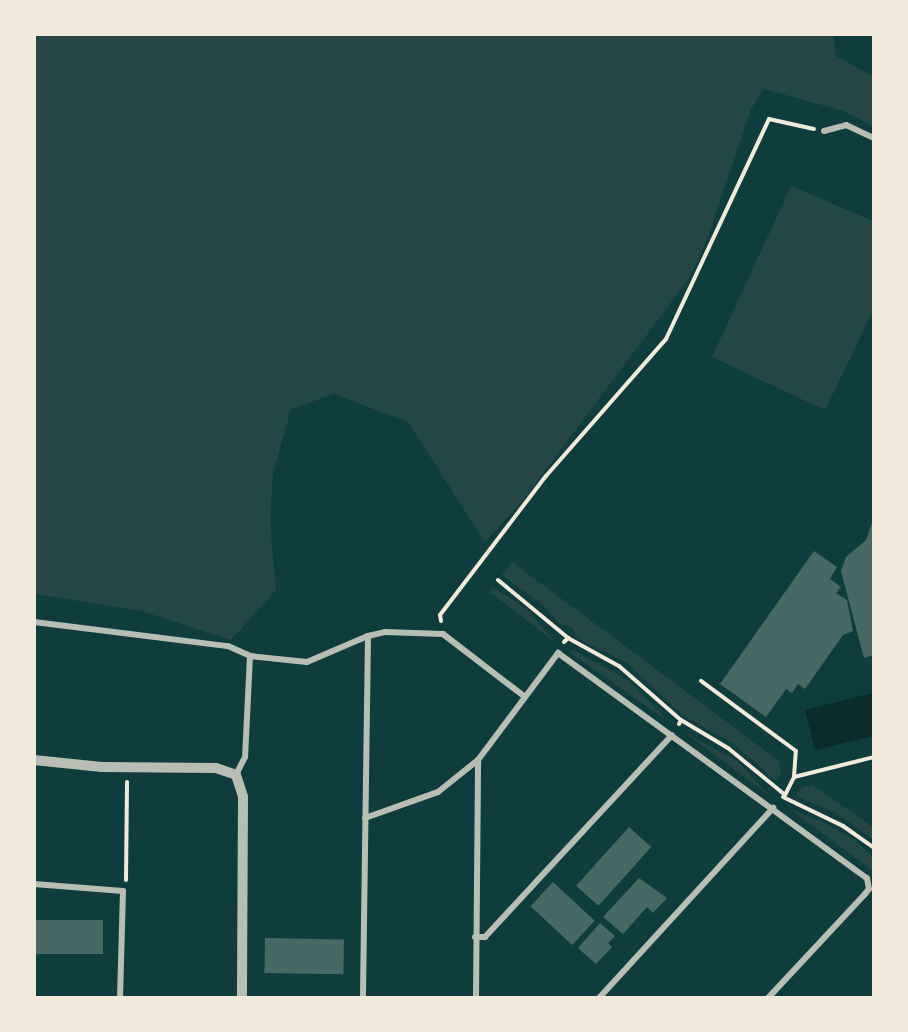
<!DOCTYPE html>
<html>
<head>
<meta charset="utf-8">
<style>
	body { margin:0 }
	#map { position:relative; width:908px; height:1032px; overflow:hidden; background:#0f3d3e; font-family:Barlow,sans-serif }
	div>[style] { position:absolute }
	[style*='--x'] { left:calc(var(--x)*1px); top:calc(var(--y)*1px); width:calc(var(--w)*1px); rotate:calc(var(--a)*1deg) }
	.green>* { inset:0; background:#244646 }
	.water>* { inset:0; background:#0a2a2b }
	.building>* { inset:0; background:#486865; transform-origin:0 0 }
	.path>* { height:4px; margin:-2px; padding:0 2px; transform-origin:2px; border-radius:2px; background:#f1e9da }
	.minor>* { height:6px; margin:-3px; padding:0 3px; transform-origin:3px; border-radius:3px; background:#b8beb3 }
	.tertiary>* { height:10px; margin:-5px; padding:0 5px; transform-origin:5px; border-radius:5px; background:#b8beb3 }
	span { translate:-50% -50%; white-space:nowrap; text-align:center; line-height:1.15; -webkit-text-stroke:6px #f1e9da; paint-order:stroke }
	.frame { position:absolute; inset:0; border:36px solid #f1e9da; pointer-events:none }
</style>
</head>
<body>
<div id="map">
	<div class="green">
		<i style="clip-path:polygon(35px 34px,833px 35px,836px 56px,873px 76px,873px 126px,844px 111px,764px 89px,751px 109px,707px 240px,690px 277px,524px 499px,485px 542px,408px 422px,334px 394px,291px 409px,273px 473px,270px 522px,276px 590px,231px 640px,141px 611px,35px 594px)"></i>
		<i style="clip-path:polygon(791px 186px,873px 221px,873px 311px,825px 410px,712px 357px)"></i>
		<i style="clip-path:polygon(512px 562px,779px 761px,781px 774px,776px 781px,734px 744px,682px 715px,627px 663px,577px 638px,572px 627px,561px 625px,543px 605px,502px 575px)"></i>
		<i style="clip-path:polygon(493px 587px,528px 610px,555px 642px,490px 592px)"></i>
		<i style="clip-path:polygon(573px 650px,628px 680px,669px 722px,569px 652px)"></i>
		<i style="clip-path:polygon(684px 732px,737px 761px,770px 796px)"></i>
		<i style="clip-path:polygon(812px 785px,873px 827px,873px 839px,835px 812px,796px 796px,801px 788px)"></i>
		<i style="clip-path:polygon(790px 809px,825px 823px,857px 842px,873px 857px,873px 871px)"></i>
	</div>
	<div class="water">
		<i style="clip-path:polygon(873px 693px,873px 736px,815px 750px,805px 710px)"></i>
	</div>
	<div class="building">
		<i style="clip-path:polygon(874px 517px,874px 655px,864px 658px,841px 571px,846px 557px,866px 540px)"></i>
		<i style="clip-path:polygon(814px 551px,837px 567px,830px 579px,841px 587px,836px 593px,847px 600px,853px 631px,843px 635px,805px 689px,798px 684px,792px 693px,786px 689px,766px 717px,720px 684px)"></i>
		<i style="left:629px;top:827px;width:30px;height:79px;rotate:42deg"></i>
		<i style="clip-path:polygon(639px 878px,667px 898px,653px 913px,647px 907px,623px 934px,603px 917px)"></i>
		<i style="left:553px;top:882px;width:57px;height:33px;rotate:43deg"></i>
		<i style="left:34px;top:920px;width:69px;height:34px"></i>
		<i style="clip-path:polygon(600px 923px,615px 936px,608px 943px,612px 947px,596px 964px,578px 948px)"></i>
		<i style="left:265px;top:938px;width:79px;height:35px;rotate:1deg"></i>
	</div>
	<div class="path">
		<i style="--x:498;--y:580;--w:91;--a:39.6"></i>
		<i style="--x:441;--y:621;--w:6;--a:-99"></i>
		<i style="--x:440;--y:615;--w:175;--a:-52.7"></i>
		<i style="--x:546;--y:476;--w:182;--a:-48.8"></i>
		<i style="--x:666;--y:339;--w:243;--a:-64.9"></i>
		<i style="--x:769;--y:119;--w:46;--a:12.5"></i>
		<i style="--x:564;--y:642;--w:6;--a:-45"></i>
		<i style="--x:568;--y:638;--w:58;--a:28.8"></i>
		<i style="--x:619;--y:666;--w:82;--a:41.1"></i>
		<i style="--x:679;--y:724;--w:4;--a:-63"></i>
		<i style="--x:681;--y:720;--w:55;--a:30.8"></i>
		<i style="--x:728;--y:748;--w:74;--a:39.5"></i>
		<i style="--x:785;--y:795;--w:20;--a:-63"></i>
		<i style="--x:794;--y:777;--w:26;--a:-86"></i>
		<i style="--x:796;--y:751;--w:118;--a:-143.6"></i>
		<i style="--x:794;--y:777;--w:82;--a:-14"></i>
		<i style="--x:783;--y:797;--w:67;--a:25.8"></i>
		<i style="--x:843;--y:826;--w:38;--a:35"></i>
		<i style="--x:126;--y:880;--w:98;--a:-89.4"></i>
	</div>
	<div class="minor">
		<i style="--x:824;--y:131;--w:23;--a:-15"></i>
		<i style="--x:846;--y:125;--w:31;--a:25"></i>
		<i style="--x:34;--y:622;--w:195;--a:7.1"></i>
		<i style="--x:228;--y:646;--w:24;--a:24"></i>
		<i style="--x:250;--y:656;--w:101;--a:92.8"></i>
		<i style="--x:245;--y:757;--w:20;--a:117"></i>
		<i style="--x:368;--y:636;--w:17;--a:-13"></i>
		<i style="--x:385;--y:632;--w:58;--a:2"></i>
		<i style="--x:443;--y:634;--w:103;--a:37.5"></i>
		<i style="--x:250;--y:656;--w:57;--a:6"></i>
		<i style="--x:307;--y:662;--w:66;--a:-23.1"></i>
		<i style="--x:368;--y:636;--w:362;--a:90.8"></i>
		<i style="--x:365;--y:818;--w:77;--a:-19.6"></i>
		<i style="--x:438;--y:792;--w:51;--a:-38.7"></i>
		<i style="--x:478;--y:760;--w:134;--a:-53.2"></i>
		<i style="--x:558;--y:653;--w:382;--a:36.1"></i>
		<i style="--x:867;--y:878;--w:11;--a:80"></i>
		<i style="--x:869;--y:889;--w:6;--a:129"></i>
		<i style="--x:865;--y:894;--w:142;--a:133"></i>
		<i style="--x:34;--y:884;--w:89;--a:4.5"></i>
		<i style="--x:123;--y:891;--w:107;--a:91.6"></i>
		<i style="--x:475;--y:937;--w:10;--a:0"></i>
		<i style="--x:485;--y:937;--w:275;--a:-47.2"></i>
		<i style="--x:476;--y:998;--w:238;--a:-89.5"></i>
		<i style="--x:599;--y:998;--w:258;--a:-47.5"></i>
	</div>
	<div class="tertiary">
		<i style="--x:34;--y:760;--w:68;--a:5.9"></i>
		<i style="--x:102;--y:767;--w:114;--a:0.5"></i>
		<i style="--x:216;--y:768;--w:21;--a:19"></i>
		<i style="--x:236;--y:775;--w:23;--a:72"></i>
		<i style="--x:243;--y:797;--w:201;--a:90.3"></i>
	</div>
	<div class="frame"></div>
</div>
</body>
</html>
